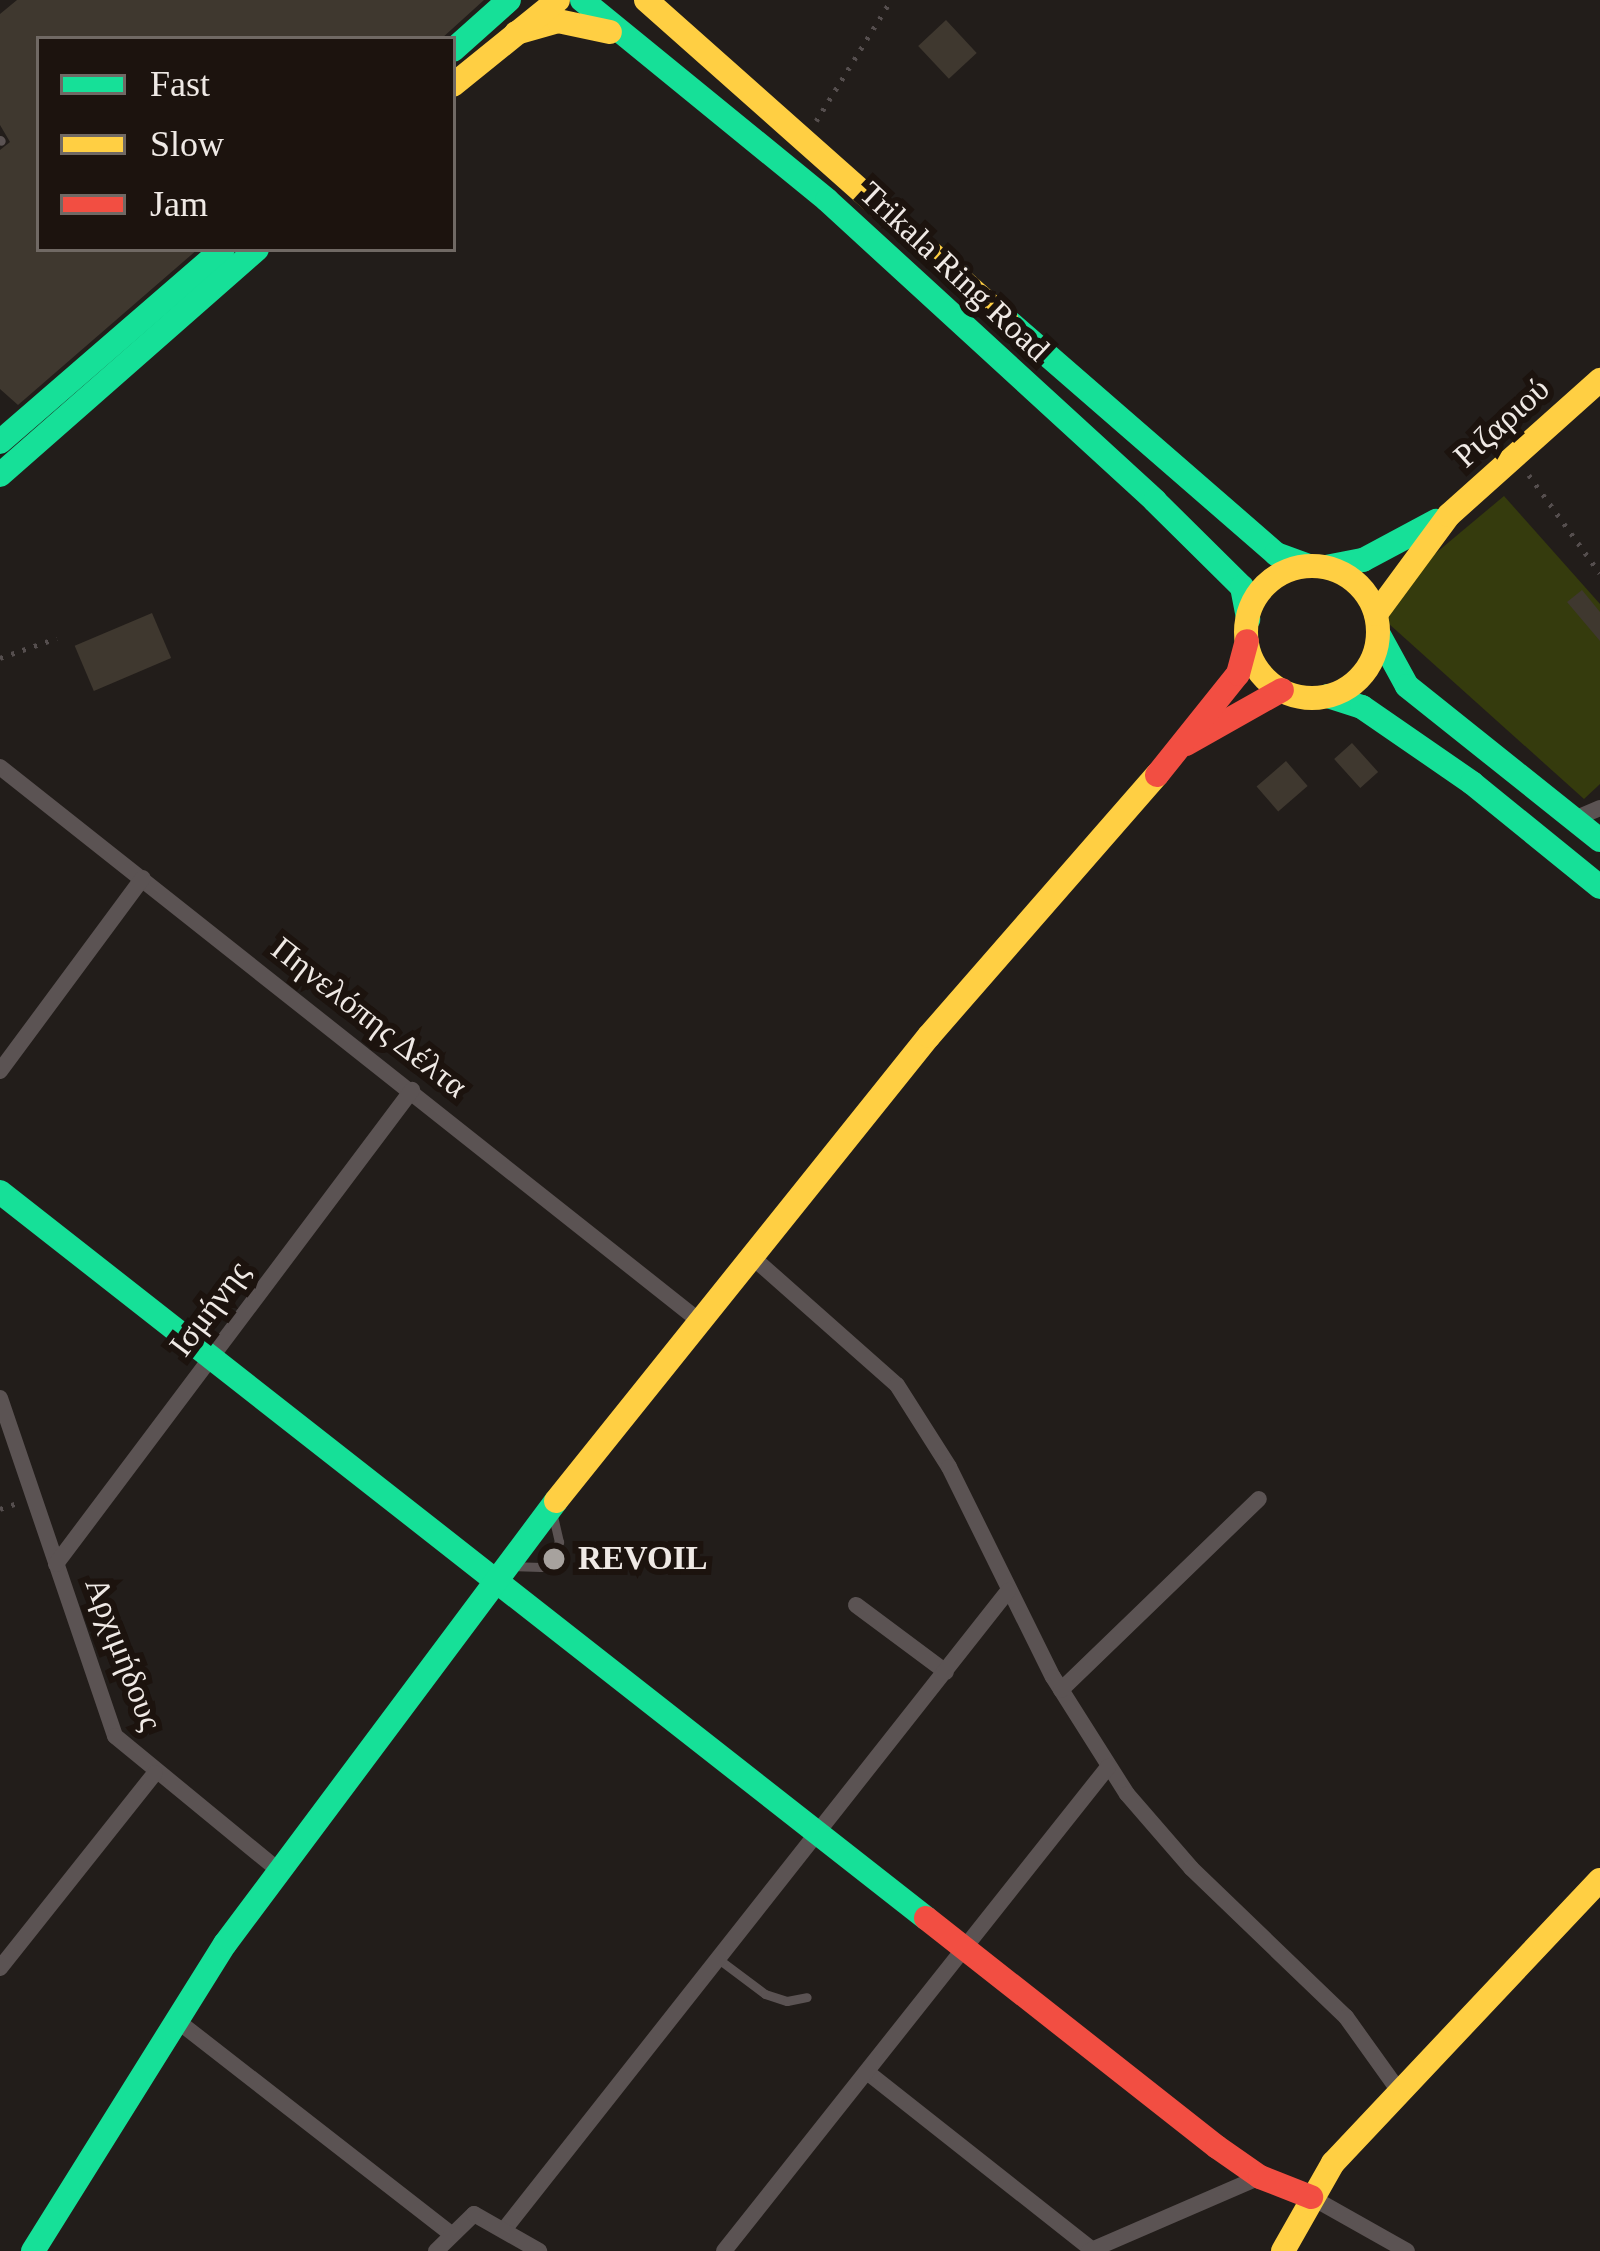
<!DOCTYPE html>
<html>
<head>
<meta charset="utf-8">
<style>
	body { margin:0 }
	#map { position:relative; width:1600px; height:2251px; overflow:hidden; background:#221d1a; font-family:Georgia,serif }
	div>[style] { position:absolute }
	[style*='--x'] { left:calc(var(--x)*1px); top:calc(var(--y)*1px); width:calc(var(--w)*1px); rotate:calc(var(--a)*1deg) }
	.green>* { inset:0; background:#353b0d }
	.building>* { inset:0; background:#3f382f; transform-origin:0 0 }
	.path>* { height:4.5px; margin-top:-2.25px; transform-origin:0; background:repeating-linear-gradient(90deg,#554e4e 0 3px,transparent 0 12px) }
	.lane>* { height:9px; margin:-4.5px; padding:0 4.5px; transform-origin:4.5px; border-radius:4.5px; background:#5b5353 }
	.street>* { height:16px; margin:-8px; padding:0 8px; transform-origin:8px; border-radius:8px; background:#5b5353 }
	.fast>* { height:24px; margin:-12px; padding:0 12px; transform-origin:12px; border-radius:12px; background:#16e098 }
	.slow>* { height:24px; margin:-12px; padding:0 12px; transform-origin:12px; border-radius:12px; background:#ffcf43 }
	.slow>.ring { margin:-12px; padding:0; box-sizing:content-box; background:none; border:24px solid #ffcf43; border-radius:50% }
	.jam>* { height:24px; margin:-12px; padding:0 12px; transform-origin:12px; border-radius:12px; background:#f24e42 }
	.dots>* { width:33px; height:33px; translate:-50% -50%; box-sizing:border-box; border:6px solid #1c130e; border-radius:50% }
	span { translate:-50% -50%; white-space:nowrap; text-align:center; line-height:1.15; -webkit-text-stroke:12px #1c130e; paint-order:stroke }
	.street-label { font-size:33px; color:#efe9e5 }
	.poi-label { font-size:33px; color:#efe9e5; font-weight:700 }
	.left { translate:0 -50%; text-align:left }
	.legend { position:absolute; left:36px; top:36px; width:420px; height:216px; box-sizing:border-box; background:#1c130e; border:3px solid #706964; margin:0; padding:15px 21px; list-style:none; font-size:36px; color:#efe9e5 }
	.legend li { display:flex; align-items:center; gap:24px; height:60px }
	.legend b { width:60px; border:3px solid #706964 }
</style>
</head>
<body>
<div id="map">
	<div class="green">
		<i style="clip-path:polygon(1504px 496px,1600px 604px,1600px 784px,1584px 799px,1388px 623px,1394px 588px)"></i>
	</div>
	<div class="building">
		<i style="clip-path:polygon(17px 0,484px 0,441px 39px,39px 39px,39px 249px,198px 249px,18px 405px,0 389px,0 150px,10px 142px,0 125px,0 14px)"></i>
		<i style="left:946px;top:20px;width:45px;height:38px;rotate:47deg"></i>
		<i style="clip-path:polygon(1582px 590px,1600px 612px,1600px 641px,1567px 602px)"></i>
		<i style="left:152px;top:613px;width:49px;height:84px;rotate:67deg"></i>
		<i style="left:1352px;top:743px;width:39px;height:24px;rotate:48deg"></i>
		<i style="left:1286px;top:761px;width:33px;height:39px;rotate:49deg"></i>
	</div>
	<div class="path">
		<i style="--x:816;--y:121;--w:142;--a:-58.2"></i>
		<i style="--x:1529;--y:475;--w:121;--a:54.1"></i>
		<i style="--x:0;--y:658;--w:60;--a:-19.3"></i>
		<i style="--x:0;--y:1509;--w:18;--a:-19"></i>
	</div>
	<div class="lane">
		<i style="--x:0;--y:140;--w:1;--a:45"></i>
		<i style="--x:509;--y:1566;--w:32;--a:2"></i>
		<i style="--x:541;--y:1567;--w:31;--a:-54"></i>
		<i style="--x:559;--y:1542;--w:28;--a:-103"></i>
		<i style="--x:717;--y:1958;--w:60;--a:36.9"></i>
		<i style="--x:765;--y:1994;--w:23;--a:18"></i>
		<i style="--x:787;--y:2001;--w:20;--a:-11"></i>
	</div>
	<div class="street">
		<i style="--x:0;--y:767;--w:889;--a:38.38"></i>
		<i style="--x:1574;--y:819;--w:28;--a:-23"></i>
		<i style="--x:0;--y:1071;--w:240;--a:-53.5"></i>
		<i style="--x:750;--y:1255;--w:196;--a:41.5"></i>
		<i style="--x:897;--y:1385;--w:97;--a:57.6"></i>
		<i style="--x:949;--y:1467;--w:234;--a:63.7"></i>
		<i style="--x:1053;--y:1677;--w:138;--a:57.7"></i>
		<i style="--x:1127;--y:1794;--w:98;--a:49.1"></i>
		<i style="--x:1191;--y:1868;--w:215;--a:43.9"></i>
		<i style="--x:1346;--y:2017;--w:91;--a:54.4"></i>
		<i style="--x:0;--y:1398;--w:357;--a:71.2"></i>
		<i style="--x:115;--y:1736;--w:211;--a:39.4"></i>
		<i style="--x:56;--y:1564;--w:593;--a:-53.09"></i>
		<i style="--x:856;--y:1605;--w:112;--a:36.7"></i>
		<i style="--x:1061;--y:1690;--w:275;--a:-44"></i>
		<i style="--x:0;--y:1968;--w:249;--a:-51.5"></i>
		<i style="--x:175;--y:2019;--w:348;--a:37.9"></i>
		<i style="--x:867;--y:2072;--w:287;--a:38.3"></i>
		<i style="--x:1311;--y:2197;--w:110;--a:29.4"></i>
		<i style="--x:507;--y:2226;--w:809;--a:-51.73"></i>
		<i style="--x:436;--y:2251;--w:53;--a:-44.2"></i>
		<i style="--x:474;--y:2214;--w:75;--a:29.6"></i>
		<i style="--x:724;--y:2251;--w:618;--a:-51.57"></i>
		<i style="--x:1089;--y:2251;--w:186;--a:-23.4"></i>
	</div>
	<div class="fast">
		<i style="--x:582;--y:0;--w:316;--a:39.2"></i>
		<i style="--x:827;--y:200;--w:445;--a:42.5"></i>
		<i style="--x:1155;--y:501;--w:122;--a:44.7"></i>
		<i style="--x:1242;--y:587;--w:33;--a:79"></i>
		<i style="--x:505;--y:3;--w:3;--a:-72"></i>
		<i style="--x:453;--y:50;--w:75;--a:-41.8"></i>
		<i style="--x:1007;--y:320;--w:357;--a:41"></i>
		<i style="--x:1276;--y:554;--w:35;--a:20"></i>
		<i style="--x:0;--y:442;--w:295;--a:-40.9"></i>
		<i style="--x:0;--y:475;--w:342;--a:-41.3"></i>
		<i style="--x:1326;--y:567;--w:38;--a:-11"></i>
		<i style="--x:1363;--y:560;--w:83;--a:-28.1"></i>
		<i style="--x:1378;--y:633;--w:60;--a:61.3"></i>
		<i style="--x:1407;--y:686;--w:247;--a:38.6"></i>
		<i style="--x:1328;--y:696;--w:36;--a:18"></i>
		<i style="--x:1362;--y:707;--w:134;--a:34.6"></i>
		<i style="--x:1472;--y:783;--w:165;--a:39.1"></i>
		<i style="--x:0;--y:1192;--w:1177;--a:38.1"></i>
		<i style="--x:33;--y:2251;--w:362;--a:-58"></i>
		<i style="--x:225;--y:1944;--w:553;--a:-53.23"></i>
	</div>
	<div class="slow">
		<i style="--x:646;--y:0;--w:482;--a:41.6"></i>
		<i style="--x:516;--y:33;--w:44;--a:-15.9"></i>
		<i style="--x:558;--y:21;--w:53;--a:11.9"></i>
		<i style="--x:453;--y:85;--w:135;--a:-39"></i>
		<i class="ring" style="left:1246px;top:566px;width:108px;height:108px"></i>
		<i style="--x:1376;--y:614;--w:123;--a:-53.6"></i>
		<i style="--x:1449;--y:515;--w:203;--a:-41.8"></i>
		<i style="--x:556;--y:1501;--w:596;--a:-51.27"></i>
		<i style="--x:929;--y:1036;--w:347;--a:-48.9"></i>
		<i style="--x:1283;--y:2251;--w:101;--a:-60.4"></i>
		<i style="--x:1333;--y:2163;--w:389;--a:-46.7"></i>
	</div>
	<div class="jam">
		<i style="--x:1186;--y:744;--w:110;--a:-29.4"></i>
		<i style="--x:1157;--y:775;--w:129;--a:-51.3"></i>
		<i style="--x:1238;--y:674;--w:34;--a:-75"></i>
		<i style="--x:926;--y:1918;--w:370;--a:38.2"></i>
		<i style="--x:1217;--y:2147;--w:52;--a:34.9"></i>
		<i style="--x:1260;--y:2177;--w:55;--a:21.4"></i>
	</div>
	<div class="dots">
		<i style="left:554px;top:1559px;background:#a7a29e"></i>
	</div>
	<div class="street-label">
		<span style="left:954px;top:272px;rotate:43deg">Trikala Ring Road</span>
		<span style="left:1502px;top:423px;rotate:-42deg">Ριζαριού</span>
		<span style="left:369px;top:1018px;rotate:38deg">Πηνελόπης Δέλτα</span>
		<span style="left:210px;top:1309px;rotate:-53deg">Ισμήνης</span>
		<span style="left:123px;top:1654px;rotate:69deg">Αρχιμήδους</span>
	</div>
	<div class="poi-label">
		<span class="left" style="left:578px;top:1559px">REVOIL</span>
	</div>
	<ul class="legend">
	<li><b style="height:15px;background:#16e098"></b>Fast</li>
	<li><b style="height:15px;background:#ffcf43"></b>Slow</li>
	<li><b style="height:15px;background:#f24e42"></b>Jam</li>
	</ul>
</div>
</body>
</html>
